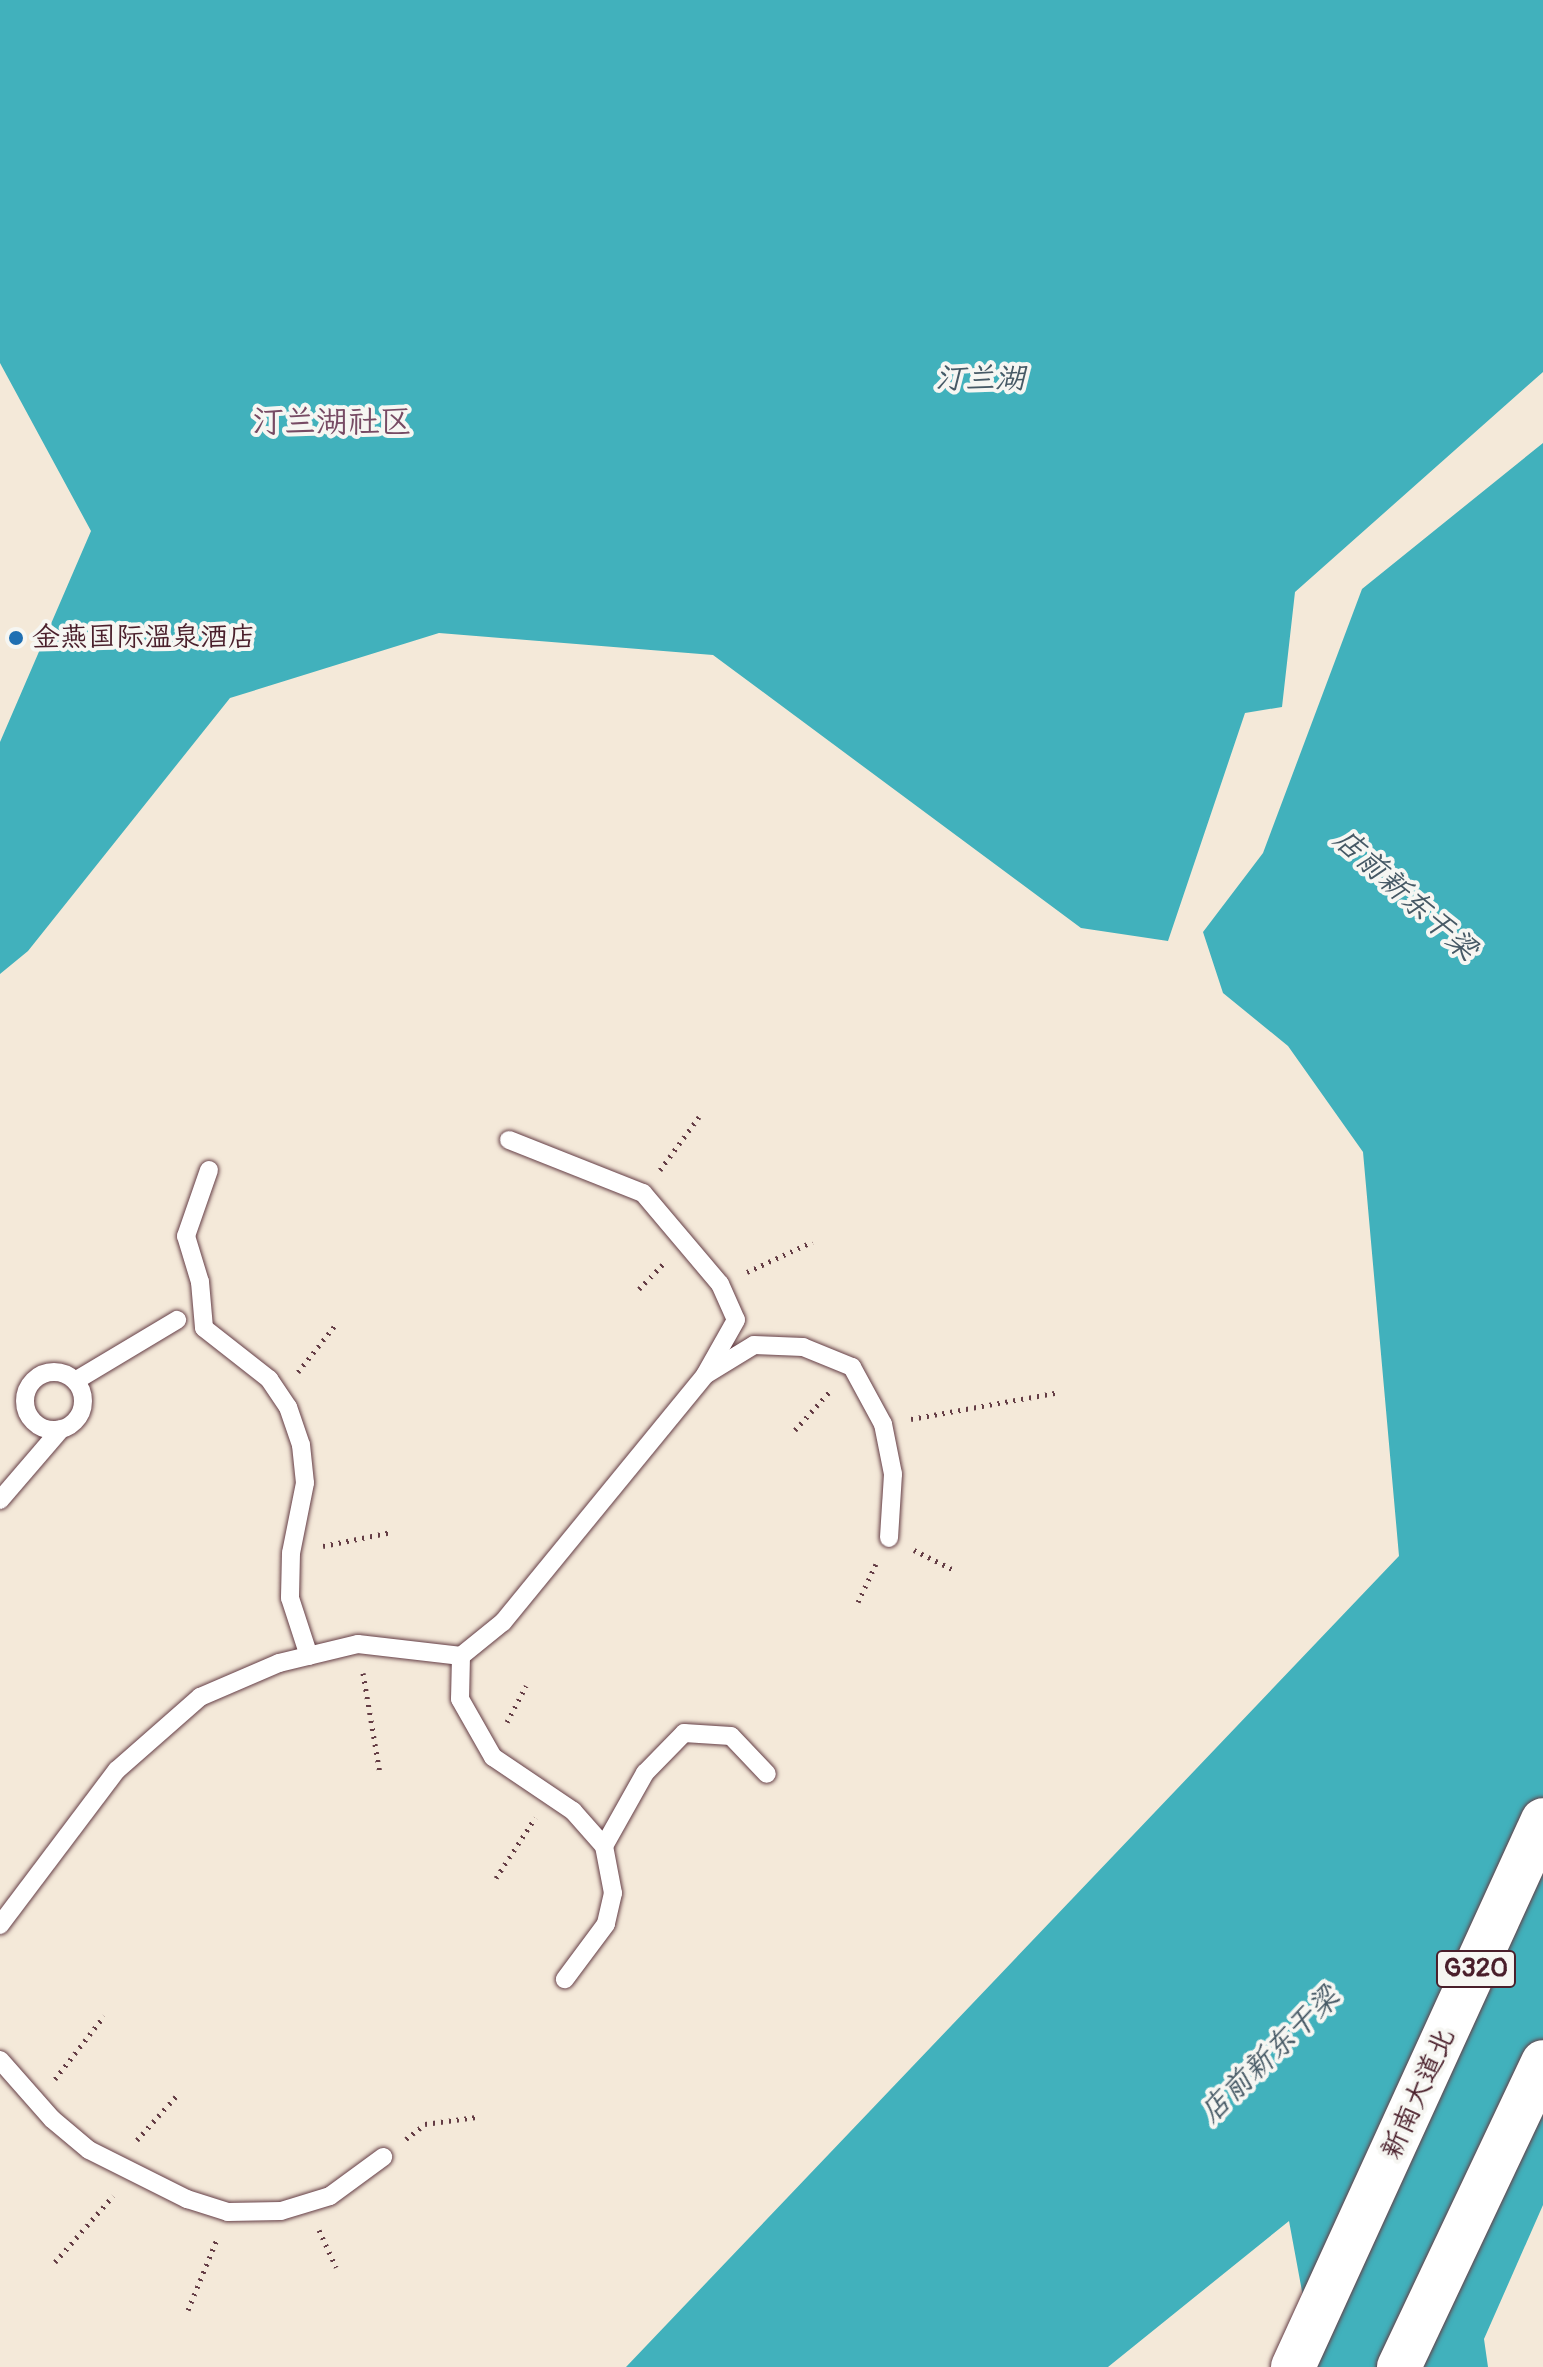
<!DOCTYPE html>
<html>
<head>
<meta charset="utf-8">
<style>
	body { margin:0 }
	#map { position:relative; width:1543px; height:2367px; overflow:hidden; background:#f4e9d9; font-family:Pangolin,"LXGW WenKai TC",sans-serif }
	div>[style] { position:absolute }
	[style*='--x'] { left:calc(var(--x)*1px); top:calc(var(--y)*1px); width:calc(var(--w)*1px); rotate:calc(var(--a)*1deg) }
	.water>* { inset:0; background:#41b1bc }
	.path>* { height:5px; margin-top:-2.5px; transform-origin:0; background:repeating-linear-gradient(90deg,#643d45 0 2px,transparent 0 8px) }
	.roads { filter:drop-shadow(0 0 2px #643d45) drop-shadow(0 0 2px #643d45) }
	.lane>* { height:18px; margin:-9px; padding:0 9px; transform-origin:9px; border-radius:9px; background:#fff }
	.lane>.ring { margin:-9px; padding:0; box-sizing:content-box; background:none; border:18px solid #fff; border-radius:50% }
	.highway>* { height:44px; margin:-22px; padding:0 22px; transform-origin:22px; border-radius:22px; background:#fff }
	.dots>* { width:22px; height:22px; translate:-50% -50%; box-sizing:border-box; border:4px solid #f6f6f2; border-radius:50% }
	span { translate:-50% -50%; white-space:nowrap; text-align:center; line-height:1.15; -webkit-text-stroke:8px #f6f6f2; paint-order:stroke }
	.shield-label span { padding:2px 6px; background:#f6f6f2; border:2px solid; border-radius:6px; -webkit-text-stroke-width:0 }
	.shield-label { font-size:26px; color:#4a1f2b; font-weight:700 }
	.poi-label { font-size:28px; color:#4a1f2b }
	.left { translate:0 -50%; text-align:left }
	.street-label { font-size:28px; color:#4a1f2b }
	.water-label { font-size:30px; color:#465965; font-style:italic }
	.quarter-label { font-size:32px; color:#774b64 }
</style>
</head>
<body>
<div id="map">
	<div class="water">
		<i style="clip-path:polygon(0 0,1543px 0,1543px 372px,1295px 592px,1282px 707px,1245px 713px,1168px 941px,1081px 928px,713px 655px,439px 633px,230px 698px,28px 951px,0 974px,0 742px,91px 531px,0 363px)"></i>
		<i style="clip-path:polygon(1543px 443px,1543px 2205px,1484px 2339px,1488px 2367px,1316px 2367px,1289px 2221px,1108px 2367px,626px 2367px,1399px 1556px,1363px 1152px,1288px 1046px,1223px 993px,1203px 932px,1263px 853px,1362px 589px)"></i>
	</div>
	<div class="path">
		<i style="--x:660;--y:1170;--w:66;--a:-53.7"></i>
		<i style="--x:747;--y:1272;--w:72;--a:-24.8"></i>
		<i style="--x:639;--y:1289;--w:35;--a:-46"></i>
		<i style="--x:298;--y:1372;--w:61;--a:-51.6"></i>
		<i style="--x:911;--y:1419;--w:150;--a:-10.3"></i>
		<i style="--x:795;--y:1430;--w:55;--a:-47.9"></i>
		<i style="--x:323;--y:1546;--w:70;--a:-11.5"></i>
		<i style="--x:914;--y:1550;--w:47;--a:26.6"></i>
		<i style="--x:858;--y:1602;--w:42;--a:-64.7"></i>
		<i style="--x:363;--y:1673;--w:102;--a:80.4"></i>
		<i style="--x:507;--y:1722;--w:41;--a:-62.2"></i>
		<i style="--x:496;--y:1878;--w:72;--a:-57"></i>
		<i style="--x:55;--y:2079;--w:80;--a:-52.1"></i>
		<i style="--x:406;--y:2139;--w:24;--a:-38"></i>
		<i style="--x:425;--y:2124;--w:52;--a:-7.7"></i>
		<i style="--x:137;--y:2140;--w:63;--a:-48.2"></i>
		<i style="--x:319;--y:2230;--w:41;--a:65.3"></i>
		<i style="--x:55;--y:2262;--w:88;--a:-48.7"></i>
		<i style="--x:188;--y:2310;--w:77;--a:-67.8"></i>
	</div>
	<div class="roads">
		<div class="lane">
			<i style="--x:509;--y:1140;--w:144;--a:21.6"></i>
			<i style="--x:643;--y:1193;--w:119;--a:49.8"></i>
			<i style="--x:720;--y:1284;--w:39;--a:66"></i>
			<i style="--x:736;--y:1320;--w:61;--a:119.5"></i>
			<i style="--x:209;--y:1170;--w:70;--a:109.2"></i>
			<i style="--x:186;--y:1236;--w:48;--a:73.1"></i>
			<i style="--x:200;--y:1282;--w:46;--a:85"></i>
			<i style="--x:204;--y:1328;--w:83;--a:38.1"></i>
			<i style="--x:269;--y:1379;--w:34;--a:56"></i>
			<i style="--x:288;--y:1407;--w:40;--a:71.1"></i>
			<i style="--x:301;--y:1445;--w:38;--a:84"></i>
			<i style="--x:305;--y:1483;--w:71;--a:101.3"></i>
			<i style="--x:291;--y:1553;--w:45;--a:91.3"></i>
			<i style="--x:290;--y:1598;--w:61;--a:71.9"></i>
			<i class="ring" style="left:25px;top:1372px;width:40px;height:40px"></i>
			<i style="--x:75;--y:1381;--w:119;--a:-30.9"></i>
			<i style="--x:0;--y:1500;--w:94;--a:-49.3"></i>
			<i style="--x:461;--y:1656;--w:43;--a:91.3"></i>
			<i style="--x:460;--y:1699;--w:67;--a:60.4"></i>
			<i style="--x:493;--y:1757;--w:97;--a:34"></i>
			<i style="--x:573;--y:1811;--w:47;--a:48.5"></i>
			<i style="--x:604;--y:1846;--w:48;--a:79.2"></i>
			<i style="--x:613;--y:1893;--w:32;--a:103"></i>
			<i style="--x:606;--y:1924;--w:69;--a:126.7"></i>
			<i style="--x:604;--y:1846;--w:84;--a:-60.7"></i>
			<i style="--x:645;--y:1773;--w:56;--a:-45.7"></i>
			<i style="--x:684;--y:1733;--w:47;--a:3.7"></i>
			<i style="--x:731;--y:1736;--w:52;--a:46.5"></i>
			<i style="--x:0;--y:1925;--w:194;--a:-53"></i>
			<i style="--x:117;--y:1770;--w:111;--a:-41.3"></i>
			<i style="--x:200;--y:1697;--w:86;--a:-23.3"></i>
			<i style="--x:279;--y:1663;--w:81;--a:-13.5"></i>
			<i style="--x:358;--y:1644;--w:104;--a:6.6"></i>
			<i style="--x:461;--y:1656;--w:54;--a:-39"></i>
			<i style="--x:503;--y:1622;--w:319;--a:-50.7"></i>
			<i style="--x:705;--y:1375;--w:57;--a:-31.5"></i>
			<i style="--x:754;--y:1345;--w:49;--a:2.3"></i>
			<i style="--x:803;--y:1347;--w:53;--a:22.2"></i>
			<i style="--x:852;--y:1367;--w:65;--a:61.5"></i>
			<i style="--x:883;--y:1424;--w:51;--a:78.7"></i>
			<i style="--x:893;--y:1474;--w:64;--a:93.6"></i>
			<i style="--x:0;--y:2060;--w:79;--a:48.6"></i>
			<i style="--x:52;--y:2119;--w:48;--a:40"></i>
			<i style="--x:89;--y:2150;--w:110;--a:26.6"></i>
			<i style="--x:187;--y:2199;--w:43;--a:17.6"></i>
			<i style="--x:228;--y:2212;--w:53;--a:-1.1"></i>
			<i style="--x:281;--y:2211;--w:51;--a:-17"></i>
			<i style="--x:330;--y:2196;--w:66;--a:-36.3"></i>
		</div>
		<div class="highway">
			<i style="--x:1293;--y:2367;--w:601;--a:-65.44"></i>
			<i style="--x:1399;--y:2367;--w:337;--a:-64.7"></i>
		</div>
	</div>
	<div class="dots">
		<i style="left:16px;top:638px;background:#1f6fb2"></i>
	</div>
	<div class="shield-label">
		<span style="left:1476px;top:1969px">G320</span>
	</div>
	<div class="poi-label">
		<span class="left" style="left:32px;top:638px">金燕国际温泉酒店</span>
	</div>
	<div class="street-label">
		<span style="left:1419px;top:2094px;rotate:-66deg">新南大道北</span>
	</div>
	<div class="water-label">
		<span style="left:980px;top:379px">汀兰湖</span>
		<span style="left:1405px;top:895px;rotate:42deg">店前新东干梁</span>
		<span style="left:1270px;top:2055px;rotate:-44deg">店前新东干梁</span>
	</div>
	<div class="quarter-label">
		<span style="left:332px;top:422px">汀兰湖社区</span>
	</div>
</div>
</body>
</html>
